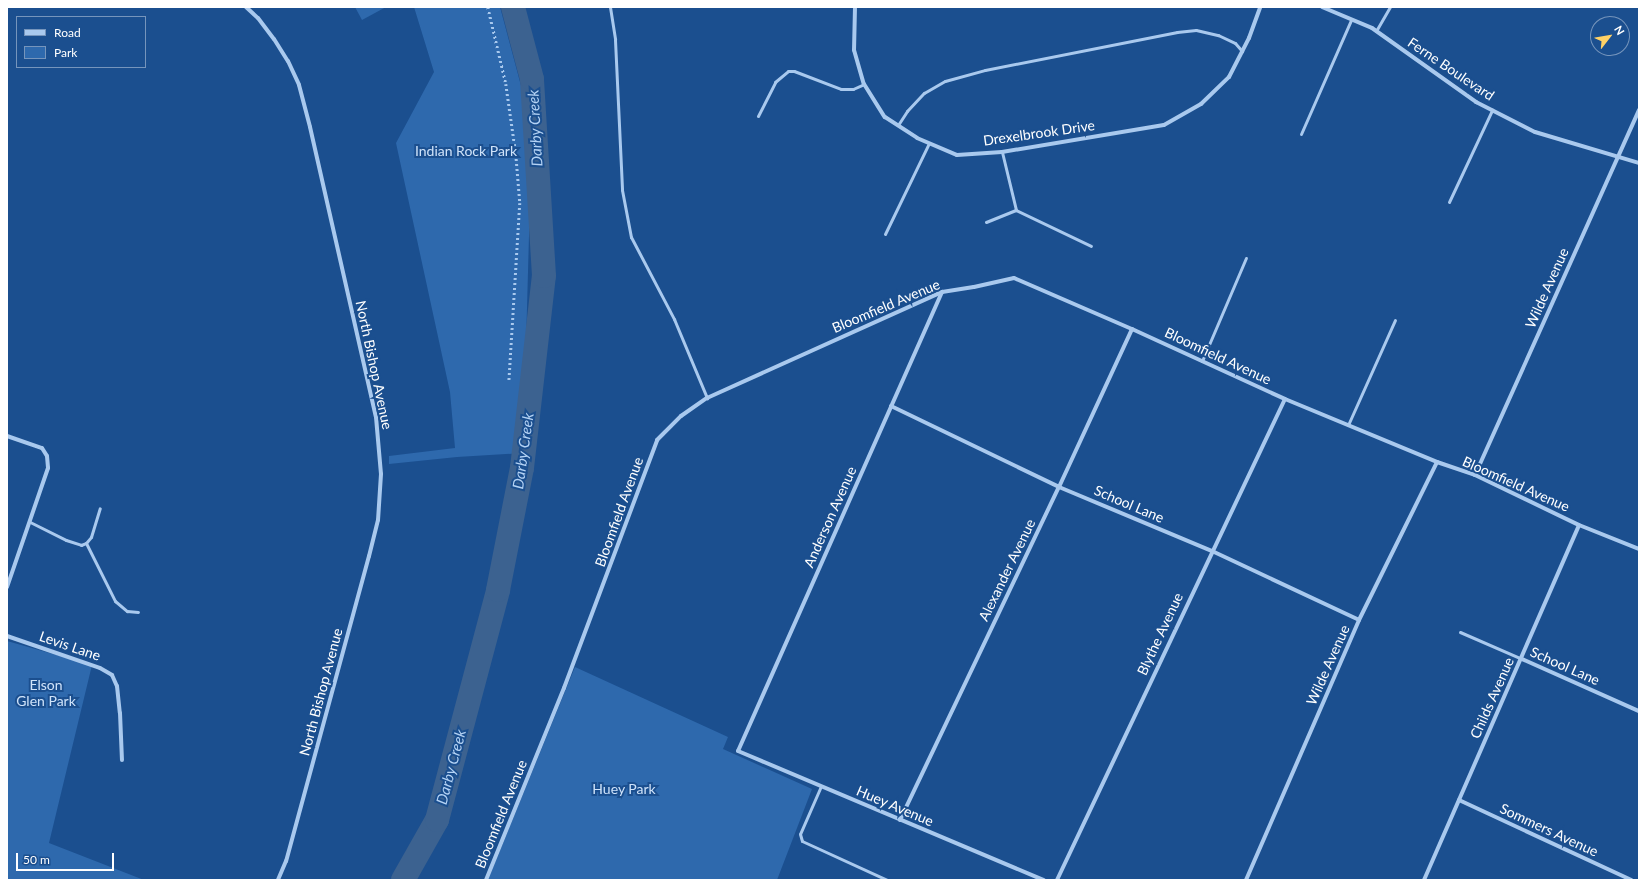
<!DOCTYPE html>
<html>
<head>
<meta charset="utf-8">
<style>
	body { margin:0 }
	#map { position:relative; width:1646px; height:887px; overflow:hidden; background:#1b4f8f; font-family:Lato,sans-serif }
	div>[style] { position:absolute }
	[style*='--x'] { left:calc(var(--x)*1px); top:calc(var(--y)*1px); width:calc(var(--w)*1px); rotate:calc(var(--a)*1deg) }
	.green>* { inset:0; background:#2e69ad }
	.river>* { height:24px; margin:-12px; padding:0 12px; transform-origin:12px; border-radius:12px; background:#3c6290 }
	.path>* { height:2.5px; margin-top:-1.25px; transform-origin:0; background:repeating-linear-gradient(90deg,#a9c9ee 0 2px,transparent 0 5px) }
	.lane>* { height:3px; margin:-1.5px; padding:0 1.5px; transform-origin:1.5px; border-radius:1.5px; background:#a9c9ee }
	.street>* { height:4px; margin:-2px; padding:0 2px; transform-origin:2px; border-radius:2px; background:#a9c9ee }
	span { translate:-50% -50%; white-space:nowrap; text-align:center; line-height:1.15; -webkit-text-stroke:4px #1b4f8f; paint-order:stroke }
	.street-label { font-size:14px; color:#fff }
	.park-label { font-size:14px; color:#cfe3fa }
	.water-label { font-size:15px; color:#b5d3f5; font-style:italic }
	.frame { position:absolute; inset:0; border:8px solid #fff; pointer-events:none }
	.legend { position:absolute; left:16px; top:16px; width:130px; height:52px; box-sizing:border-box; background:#1b4f8f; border:1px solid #7695bc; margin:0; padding:5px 7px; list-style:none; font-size:12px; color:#fff }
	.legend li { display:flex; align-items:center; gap:8px; height:20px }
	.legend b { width:20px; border:1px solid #7695bc }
	.north { position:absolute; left:1590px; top:16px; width:40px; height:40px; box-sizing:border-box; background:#1b4f8f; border:1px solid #7695bc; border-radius:50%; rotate:59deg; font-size:11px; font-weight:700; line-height:16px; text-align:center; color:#fff }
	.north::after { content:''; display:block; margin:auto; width:14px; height:18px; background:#ffd166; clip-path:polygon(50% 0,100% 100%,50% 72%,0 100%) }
	.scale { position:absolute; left:16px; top:853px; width:98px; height:18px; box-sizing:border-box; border:2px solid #fff; border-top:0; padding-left:5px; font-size:12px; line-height:14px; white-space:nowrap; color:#fff; -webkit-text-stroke:3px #1b4f8f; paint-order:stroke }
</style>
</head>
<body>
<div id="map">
	<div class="green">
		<i style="clip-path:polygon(355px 7px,386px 7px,362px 20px)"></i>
		<i style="clip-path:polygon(414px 7px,500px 7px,532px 127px,523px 453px,457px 457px,389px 464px,389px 456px,455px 448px,450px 392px,396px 143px,434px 72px)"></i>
		<i style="clip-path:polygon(7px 641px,92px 665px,49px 843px,144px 880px,7px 880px)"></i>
		<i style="clip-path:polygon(575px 667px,728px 737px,723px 749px,812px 789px,777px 880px,488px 880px)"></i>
	</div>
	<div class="river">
		<i style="--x:403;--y:880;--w:69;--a:-60.5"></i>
		<i style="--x:437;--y:820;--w:238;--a:-75.1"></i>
		<i style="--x:498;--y:590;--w:124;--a:-78.9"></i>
		<i style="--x:522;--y:468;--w:193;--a:-83.5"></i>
		<i style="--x:544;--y:276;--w:197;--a:-93.5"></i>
		<i style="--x:532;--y:79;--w:74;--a:-104.8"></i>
	</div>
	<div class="path">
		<i style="--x:488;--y:7;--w:79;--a:76.8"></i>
		<i style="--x:506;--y:84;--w:71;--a:81.9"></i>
		<i style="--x:516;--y:154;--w:49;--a:85.3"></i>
		<i style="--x:520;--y:203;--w:180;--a:93.5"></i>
	</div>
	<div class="lane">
		<i style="--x:610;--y:7;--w:33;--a:81"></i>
		<i style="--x:615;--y:40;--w:150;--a:87.3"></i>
		<i style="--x:622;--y:190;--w:48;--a:79.2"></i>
		<i style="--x:631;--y:237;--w:93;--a:62.3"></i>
		<i style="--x:674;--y:319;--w:86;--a:67.3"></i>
		<i style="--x:1376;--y:31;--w:28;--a:-60"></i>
		<i style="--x:758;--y:116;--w:38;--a:-63"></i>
		<i style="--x:775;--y:82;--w:17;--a:-40"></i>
		<i style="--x:788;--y:71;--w:6;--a:0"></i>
		<i style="--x:794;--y:71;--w:50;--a:21"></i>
		<i style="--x:841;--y:89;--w:12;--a:0"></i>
		<i style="--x:853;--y:89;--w:12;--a:-24"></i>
		<i style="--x:898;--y:125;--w:17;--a:-57"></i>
		<i style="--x:907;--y:111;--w:25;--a:-47"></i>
		<i style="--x:924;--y:93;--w:24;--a:-30"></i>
		<i style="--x:945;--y:81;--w:41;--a:-15.4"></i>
		<i style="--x:985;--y:70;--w:196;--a:-11.2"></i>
		<i style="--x:1177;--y:32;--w:19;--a:-6"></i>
		<i style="--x:1196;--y:30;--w:23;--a:13"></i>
		<i style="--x:1218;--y:35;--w:19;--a:25"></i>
		<i style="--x:1235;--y:43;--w:11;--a:49"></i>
		<i style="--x:1301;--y:134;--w:124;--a:-66.3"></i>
		<i style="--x:1002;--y:152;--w:60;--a:76.4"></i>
		<i style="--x:1016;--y:210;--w:83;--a:25.6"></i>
		<i style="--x:1449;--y:202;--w:102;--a:-64.9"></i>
		<i style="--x:986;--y:222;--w:32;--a:-22"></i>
		<i style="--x:885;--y:234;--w:101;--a:-64.2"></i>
		<i style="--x:1202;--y:361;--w:112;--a:-66.9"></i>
		<i style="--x:1348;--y:425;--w:115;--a:-65.9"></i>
		<i style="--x:30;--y:522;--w:40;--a:26.6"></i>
		<i style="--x:66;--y:540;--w:16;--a:18"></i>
		<i style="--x:81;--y:545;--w:5;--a:-22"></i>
		<i style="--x:86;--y:543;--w:8;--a:-50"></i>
		<i style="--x:91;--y:537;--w:30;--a:-73"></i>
		<i style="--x:86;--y:543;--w:65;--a:63.4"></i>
		<i style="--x:115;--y:601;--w:16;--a:40"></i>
		<i style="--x:127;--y:611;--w:11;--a:5"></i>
		<i style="--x:1460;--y:632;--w:68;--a:23.5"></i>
		<i style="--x:821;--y:786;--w:52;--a:113.6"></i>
		<i style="--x:800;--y:834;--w:7;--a:74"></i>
		<i style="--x:802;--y:841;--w:94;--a:24.6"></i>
	</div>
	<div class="street">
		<i style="--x:246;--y:7;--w:16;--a:43"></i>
		<i style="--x:258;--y:18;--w:26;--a:53"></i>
		<i style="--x:274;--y:39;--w:26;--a:58"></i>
		<i style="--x:288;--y:61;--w:26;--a:65"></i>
		<i style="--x:299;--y:85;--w:43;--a:75.3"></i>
		<i style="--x:310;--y:127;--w:297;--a:77.2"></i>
		<i style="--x:376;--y:417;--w:57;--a:85"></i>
		<i style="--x:381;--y:474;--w:46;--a:93.7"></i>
		<i style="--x:378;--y:520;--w:37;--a:104"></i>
		<i style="--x:369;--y:556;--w:316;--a:105.2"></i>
		<i style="--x:286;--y:861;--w:21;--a:113"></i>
		<i style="--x:855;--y:7;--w:43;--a:91.3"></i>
		<i style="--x:854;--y:50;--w:35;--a:74"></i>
		<i style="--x:864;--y:84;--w:39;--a:58"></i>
		<i style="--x:885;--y:117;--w:38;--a:33"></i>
		<i style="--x:917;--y:138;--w:43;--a:23"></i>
		<i style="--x:957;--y:155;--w:45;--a:-3.8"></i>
		<i style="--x:1002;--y:152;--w:164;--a:-9.5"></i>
		<i style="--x:1164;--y:125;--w:43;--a:-29.6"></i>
		<i style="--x:1201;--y:104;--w:39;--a:-44"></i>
		<i style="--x:1229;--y:77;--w:44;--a:-62.9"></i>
		<i style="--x:1249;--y:38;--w:33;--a:-70"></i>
		<i style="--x:1322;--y:7;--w:54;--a:22.8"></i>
		<i style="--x:1372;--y:28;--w:128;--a:35.4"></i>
		<i style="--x:1476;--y:102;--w:66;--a:27"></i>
		<i style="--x:1535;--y:132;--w:109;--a:16.6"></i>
		<i style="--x:942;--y:292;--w:502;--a:113.96"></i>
		<i style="--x:738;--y:751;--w:332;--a:22.9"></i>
		<i style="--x:891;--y:406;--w:187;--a:25.7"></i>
		<i style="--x:1059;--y:487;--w:166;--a:22.7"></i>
		<i style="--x:1212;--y:551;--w:162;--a:25.1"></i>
		<i style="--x:7;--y:436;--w:37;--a:19"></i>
		<i style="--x:42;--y:448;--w:9;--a:58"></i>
		<i style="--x:47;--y:456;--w:12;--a:85"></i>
		<i style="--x:48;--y:468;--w:126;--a:109"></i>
		<i style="--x:1475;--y:475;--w:400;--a:-65.8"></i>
		<i style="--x:7;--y:636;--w:98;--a:19"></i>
		<i style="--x:100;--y:668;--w:14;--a:30"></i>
		<i style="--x:112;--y:675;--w:12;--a:66"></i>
		<i style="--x:117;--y:686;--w:27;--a:84"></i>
		<i style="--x:120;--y:713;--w:47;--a:87.6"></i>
		<i style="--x:1522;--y:659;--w:128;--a:24"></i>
		<i style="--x:1459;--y:800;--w:190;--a:24.9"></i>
		<i style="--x:900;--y:820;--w:369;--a:-64.5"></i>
		<i style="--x:1059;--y:487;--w:174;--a:-65.2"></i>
		<i style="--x:486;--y:880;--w:207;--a:-67.9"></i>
		<i style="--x:564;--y:688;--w:265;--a:-69.4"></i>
		<i style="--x:657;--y:440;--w:34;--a:-45"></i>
		<i style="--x:681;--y:416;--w:32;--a:-35"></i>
		<i style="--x:707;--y:398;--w:258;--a:-24.3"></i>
		<i style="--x:942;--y:292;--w:32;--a:-9"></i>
		<i style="--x:974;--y:287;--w:41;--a:-12.7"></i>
		<i style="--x:1014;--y:278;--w:129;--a:23.4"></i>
		<i style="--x:1132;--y:329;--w:168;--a:24.6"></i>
		<i style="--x:1285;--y:399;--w:165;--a:22.5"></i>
		<i style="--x:1437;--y:462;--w:40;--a:18.9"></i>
		<i style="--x:1475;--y:475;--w:115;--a:25.7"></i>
		<i style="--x:1579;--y:525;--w:65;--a:21.8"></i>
		<i style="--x:1057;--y:880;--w:532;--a:-64.64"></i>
		<i style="--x:1246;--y:880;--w:283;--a:-66.5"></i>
		<i style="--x:1359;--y:620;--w:176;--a:-63.7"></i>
		<i style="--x:1424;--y:880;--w:387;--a:-66.4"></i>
	</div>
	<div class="street-label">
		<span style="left:1451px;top:69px;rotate:34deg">Ferne Boulevard</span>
		<span style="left:1039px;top:133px;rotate:-8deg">Drexelbrook Drive</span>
		<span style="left:1547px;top:288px;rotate:-66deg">Wilde Avenue</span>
		<span style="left:886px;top:306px;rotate:-23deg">Bloomfield Avenue</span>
		<span style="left:1218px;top:356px;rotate:25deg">Bloomfield Avenue</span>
		<span style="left:374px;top:365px;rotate:78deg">North Bishop Avenue</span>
		<span style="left:1516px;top:484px;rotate:24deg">Bloomfield Avenue</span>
		<span style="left:1129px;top:504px;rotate:23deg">School Lane</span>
		<span style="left:619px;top:512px;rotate:-70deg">Bloomfield Avenue</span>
		<span style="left:830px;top:517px;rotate:-66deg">Anderson Avenue</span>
		<span style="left:1007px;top:570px;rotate:-64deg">Alexander Avenue</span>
		<span style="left:1160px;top:634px;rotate:-65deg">Blythe Avenue</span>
		<span style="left:70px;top:646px;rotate:19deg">Levis Lane</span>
		<span style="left:1328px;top:665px;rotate:-66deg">Wilde Avenue</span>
		<span style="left:1565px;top:666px;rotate:24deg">School Lane</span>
		<span style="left:321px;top:692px;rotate:-75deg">North Bishop Avenue</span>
		<span style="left:1492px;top:698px;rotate:-66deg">Childs Avenue</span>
		<span style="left:895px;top:806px;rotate:23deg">Huey Avenue</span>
		<span style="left:501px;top:814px;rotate:-68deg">Bloomfield Avenue</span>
		<span style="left:1549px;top:830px;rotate:25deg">Sommers Avenue</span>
	</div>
	<div class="park-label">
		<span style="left:466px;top:151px">Indian Rock Park</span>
		<span style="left:46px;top:693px">Elson<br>Glen Park</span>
		<span style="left:624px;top:789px">Huey Park</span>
	</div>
	<div class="water-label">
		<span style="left:535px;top:128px;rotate:-93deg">Darby Creek</span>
		<span style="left:523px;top:451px;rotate:-82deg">Darby Creek</span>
		<span style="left:451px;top:767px;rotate:-75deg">Darby Creek</span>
	</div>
	<div class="frame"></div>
	<ul class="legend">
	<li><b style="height:5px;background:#a9c9ee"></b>Road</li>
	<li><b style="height:11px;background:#2e69ad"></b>Park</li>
	</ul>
	<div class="north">N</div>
	<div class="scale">50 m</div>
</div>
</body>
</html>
